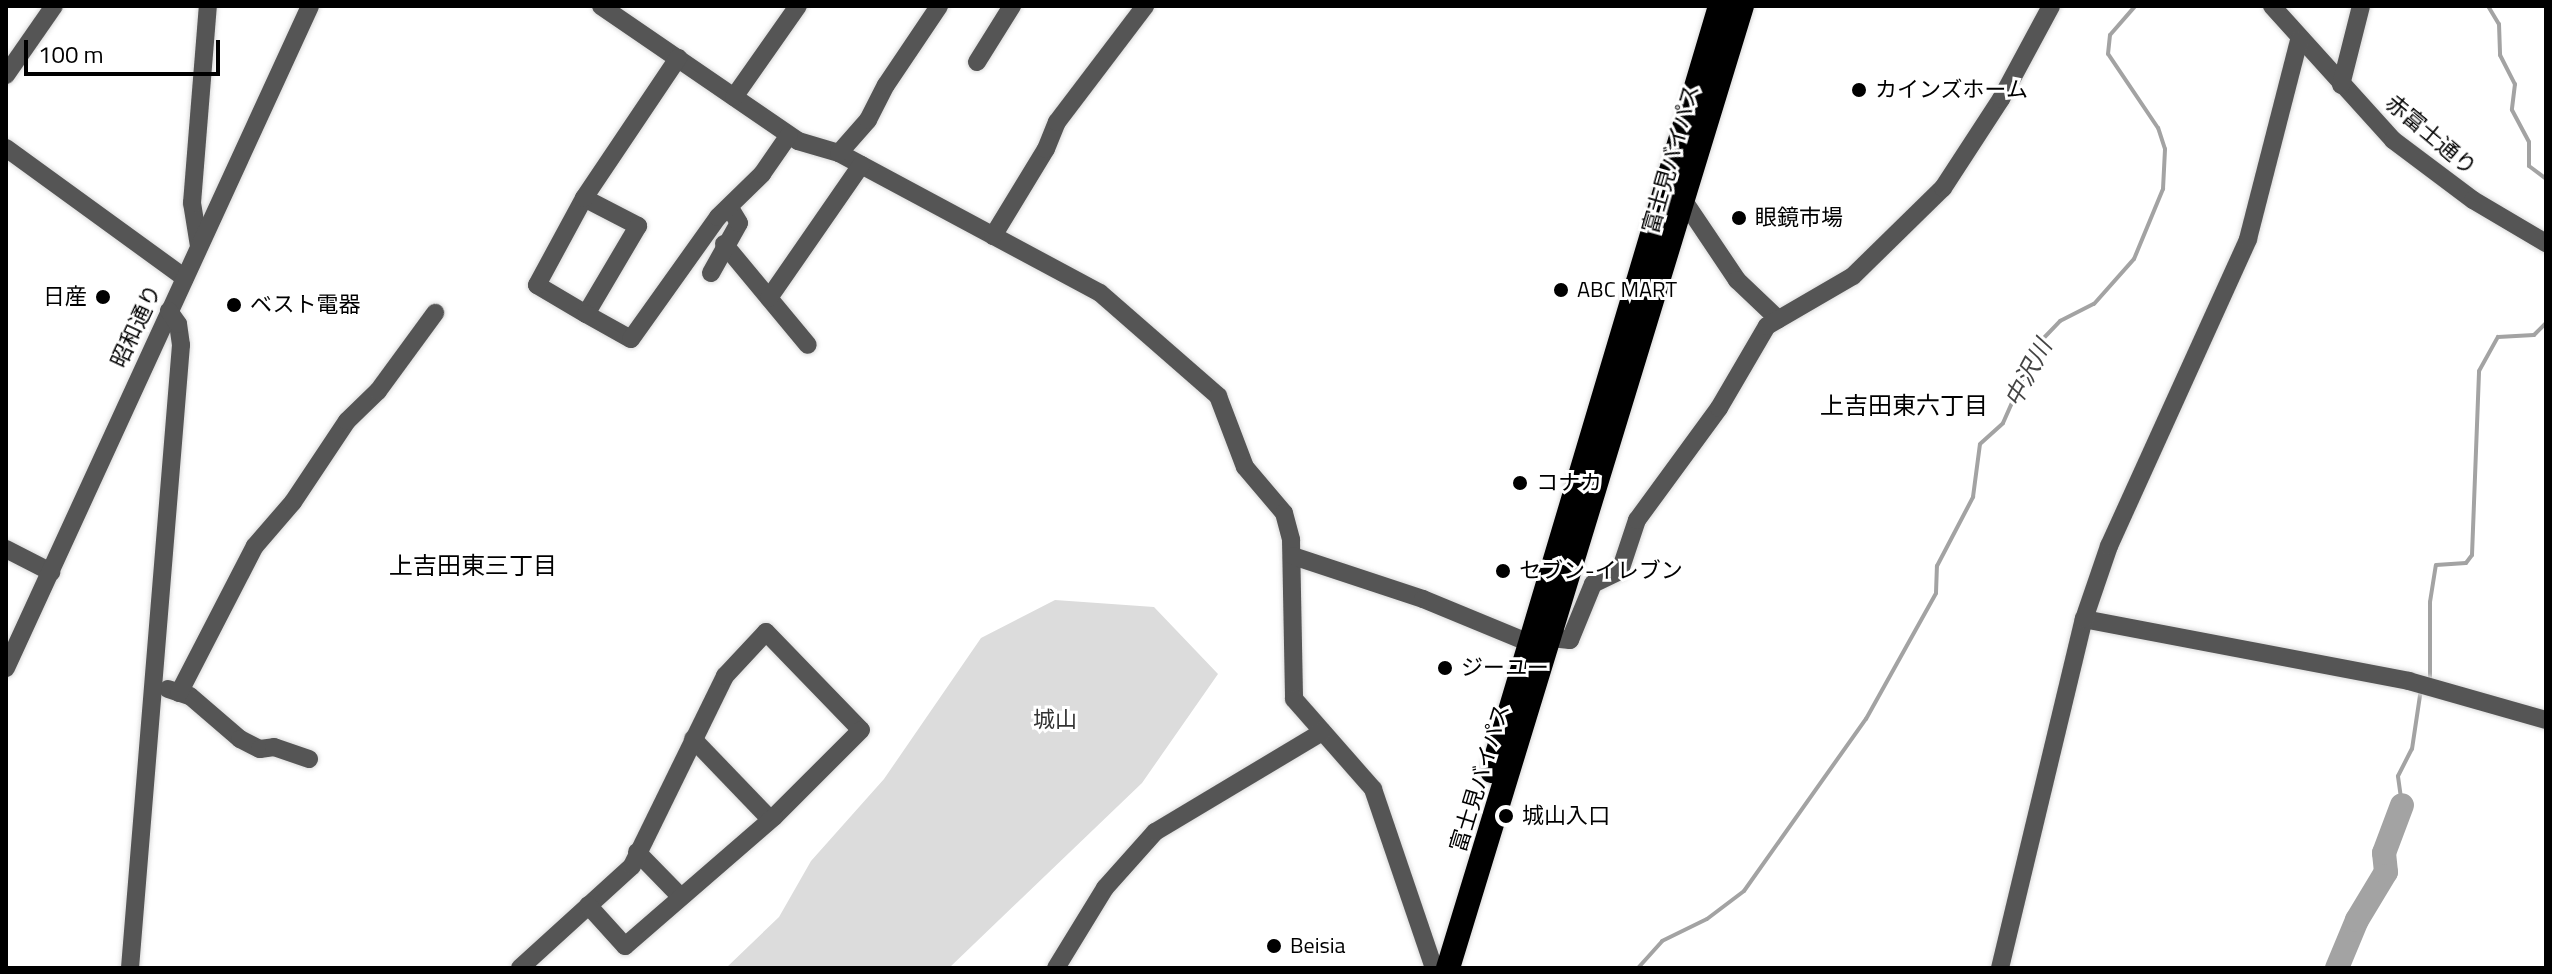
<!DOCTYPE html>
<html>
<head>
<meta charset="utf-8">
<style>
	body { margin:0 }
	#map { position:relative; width:2552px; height:974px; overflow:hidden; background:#fff; font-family:"Titillium Web","Noto Sans JP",sans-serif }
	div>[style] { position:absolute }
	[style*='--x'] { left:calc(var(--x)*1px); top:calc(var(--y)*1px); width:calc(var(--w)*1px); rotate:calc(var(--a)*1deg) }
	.green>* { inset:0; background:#dcdcdc }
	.stream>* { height:4px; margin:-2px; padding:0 2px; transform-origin:2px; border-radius:2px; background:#a3a3a3 }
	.river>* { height:24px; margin:-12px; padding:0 12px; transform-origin:12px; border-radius:12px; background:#a3a3a3 }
	.roads { filter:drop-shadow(0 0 2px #dbdbdb) drop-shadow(0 0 2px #dbdbdb) }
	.minor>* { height:18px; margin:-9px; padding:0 9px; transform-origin:9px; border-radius:9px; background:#555 }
	.highway>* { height:24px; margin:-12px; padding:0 12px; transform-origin:12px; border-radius:12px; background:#000 }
	.dots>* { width:22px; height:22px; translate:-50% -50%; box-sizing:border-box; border:4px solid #fff; border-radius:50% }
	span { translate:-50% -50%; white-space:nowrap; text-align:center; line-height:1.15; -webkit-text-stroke:6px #fff; paint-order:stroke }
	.poi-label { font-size:22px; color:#000 }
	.left { translate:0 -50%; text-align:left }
	.right { translate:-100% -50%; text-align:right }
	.street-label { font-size:22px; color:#000 }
	.park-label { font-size:22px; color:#333 }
	.water-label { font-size:24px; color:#444; font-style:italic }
	.neighbourhood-label { font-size:24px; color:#000 }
	.frame { position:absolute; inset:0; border:8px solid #000; pointer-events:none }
	.scale { position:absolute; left:24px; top:40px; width:196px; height:36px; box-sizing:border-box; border:4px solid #000; border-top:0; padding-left:10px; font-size:24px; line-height:28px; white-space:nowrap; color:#000; -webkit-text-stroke:6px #fff; paint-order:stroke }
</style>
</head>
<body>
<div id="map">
	<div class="green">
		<i style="clip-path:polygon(1055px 600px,1154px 607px,1218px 674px,1142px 783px,949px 968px,726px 968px,779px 917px,811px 861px,884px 779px,981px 638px)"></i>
	</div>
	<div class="stream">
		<i style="--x:2488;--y:6;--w:21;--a:59"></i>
		<i style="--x:2499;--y:24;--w:31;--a:88"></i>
		<i style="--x:2500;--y:55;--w:33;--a:63"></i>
		<i style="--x:2515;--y:84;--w:26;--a:97"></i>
		<i style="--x:2512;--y:110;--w:36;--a:62"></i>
		<i style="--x:2529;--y:142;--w:24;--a:90"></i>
		<i style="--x:2529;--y:166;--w:21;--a:37"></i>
		<i style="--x:2430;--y:680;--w:78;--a:-90"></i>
		<i style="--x:2430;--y:602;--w:37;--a:-81"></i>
		<i style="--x:2436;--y:565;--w:30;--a:-4"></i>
		<i style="--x:2466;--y:563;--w:10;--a:-53"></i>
		<i style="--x:2472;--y:555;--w:184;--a:-87.8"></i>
		<i style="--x:2479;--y:371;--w:39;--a:-61"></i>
		<i style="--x:2498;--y:337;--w:36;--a:-3"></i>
		<i style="--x:2534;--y:335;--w:17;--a:-45"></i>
		<i style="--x:2402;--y:805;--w:29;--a:-98"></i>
		<i style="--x:2398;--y:776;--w:30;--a:-63"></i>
		<i style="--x:2412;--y:749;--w:61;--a:-81.5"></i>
		<i style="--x:1638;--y:968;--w:36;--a:-48"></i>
		<i style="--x:1662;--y:941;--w:50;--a:-26.1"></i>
		<i style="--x:1707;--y:919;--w:46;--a:-37.1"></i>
		<i style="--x:1744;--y:891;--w:211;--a:-54.7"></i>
		<i style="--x:1866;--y:719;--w:144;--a:-60.9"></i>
		<i style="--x:1936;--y:593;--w:27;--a:-88"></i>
		<i style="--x:1937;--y:566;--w:78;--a:-62.4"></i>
		<i style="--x:1973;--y:497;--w:53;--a:-82.5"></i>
		<i style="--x:1980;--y:444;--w:31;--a:-42"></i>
		<i style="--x:2003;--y:423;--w:86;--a:-66.1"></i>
		<i style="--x:2038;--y:344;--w:32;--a:-46"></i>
		<i style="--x:2060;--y:321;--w:38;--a:-27"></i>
		<i style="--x:2094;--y:304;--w:60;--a:-48.4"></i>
		<i style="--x:2134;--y:259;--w:76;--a:-67.5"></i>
		<i style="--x:2163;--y:189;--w:40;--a:-87.1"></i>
		<i style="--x:2165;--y:149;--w:22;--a:-108"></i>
		<i style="--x:2158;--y:128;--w:89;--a:-124"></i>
		<i style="--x:2108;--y:54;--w:19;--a:-84"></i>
		<i style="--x:2110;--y:35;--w:38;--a:-49"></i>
	</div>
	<div class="river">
		<i style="--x:2337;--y:968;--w:52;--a:-67.4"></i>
		<i style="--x:2357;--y:920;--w:56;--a:-58.9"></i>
		<i style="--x:2386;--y:872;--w:19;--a:-96"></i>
		<i style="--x:2384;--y:853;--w:51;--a:-69.4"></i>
	</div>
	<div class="roads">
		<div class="minor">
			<i style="--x:601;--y:6;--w:239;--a:34.4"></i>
			<i style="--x:798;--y:141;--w:43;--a:16.3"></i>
			<i style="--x:839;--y:153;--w:296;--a:28.2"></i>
			<i style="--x:1100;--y:293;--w:157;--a:41.1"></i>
			<i style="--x:1218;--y:396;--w:76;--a:69.2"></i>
			<i style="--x:1245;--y:467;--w:60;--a:49.7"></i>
			<i style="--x:1284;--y:513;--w:28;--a:75"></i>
			<i style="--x:1291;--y:540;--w:159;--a:88.9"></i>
			<i style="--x:1294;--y:699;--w:120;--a:48.7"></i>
			<i style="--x:1373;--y:789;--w:189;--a:71.2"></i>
			<i style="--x:2272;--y:6;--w:181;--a:47.9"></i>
			<i style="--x:2393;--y:140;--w:100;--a:36.9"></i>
			<i style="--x:2473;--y:200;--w:85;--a:30.5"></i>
			<i style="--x:977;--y:62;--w:66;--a:-58"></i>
			<i style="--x:6;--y:75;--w:84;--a:-55.2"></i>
			<i style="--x:2341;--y:85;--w:81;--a:-75.8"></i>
			<i style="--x:734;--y:97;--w:111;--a:-54.9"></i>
			<i style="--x:6;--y:148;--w:221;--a:36"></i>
			<i style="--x:839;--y:153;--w:44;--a:-48.7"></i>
			<i style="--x:868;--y:120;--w:39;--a:-63"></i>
			<i style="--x:886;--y:85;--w:95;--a:-56.1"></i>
			<i style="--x:584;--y:198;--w:61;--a:27.4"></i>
			<i style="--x:638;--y:226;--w:102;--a:120.6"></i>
			<i style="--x:586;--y:314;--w:57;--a:-149.4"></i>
			<i style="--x:537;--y:285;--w:99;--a:-61.6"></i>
			<i style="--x:584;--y:198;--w:169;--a:-56.1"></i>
			<i style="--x:1686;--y:204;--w:92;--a:56.1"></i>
			<i style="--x:1737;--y:280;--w:57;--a:43.6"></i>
			<i style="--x:993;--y:236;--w:102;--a:-58.7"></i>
			<i style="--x:1046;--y:149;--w:29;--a:-68"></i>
			<i style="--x:1057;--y:122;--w:146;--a:-52.8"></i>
			<i style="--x:724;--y:244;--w:131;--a:50.3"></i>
			<i style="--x:199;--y:246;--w:44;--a:-99.2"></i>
			<i style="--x:192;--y:203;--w:198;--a:-85.4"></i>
			<i style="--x:711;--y:273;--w:57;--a:-60.8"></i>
			<i style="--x:739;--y:223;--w:17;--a:-121"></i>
			<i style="--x:769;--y:298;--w:162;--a:-55.3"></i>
			<i style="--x:586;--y:314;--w:51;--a:29.1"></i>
			<i style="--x:631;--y:339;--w:150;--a:-54.5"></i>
			<i style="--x:718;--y:217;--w:62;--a:-44.3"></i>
			<i style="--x:762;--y:174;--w:47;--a:-55.3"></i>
			<i style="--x:6;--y:549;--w:51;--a:27.1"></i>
			<i style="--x:1293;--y:556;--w:137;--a:18.3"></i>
			<i style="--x:1423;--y:599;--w:116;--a:22.4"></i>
			<i style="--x:2084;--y:619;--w:331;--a:10.8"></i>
			<i style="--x:2409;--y:681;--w:142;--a:15.9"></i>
			<i style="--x:1551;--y:638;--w:19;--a:6"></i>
			<i style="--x:1570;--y:640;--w:61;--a:-67.7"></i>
			<i style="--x:1593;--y:584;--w:30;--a:-26"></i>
			<i style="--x:1620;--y:571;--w:54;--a:-71.6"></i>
			<i style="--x:1637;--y:520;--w:139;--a:-53.8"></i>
			<i style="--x:1719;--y:408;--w:95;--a:-59.7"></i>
			<i style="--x:1767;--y:326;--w:99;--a:-30.2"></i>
			<i style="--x:1853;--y:276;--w:126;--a:-44.4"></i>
			<i style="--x:1943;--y:188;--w:106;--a:-56.9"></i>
			<i style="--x:2001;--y:99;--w:106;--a:-61.7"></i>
			<i style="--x:6;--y:668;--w:728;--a:-65.33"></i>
			<i style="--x:168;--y:689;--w:23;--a:18"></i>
			<i style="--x:190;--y:696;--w:66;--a:40.7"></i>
			<i style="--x:240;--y:739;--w:22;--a:27"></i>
			<i style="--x:260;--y:749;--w:14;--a:-8"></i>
			<i style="--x:274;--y:747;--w:37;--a:19"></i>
			<i style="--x:179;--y:693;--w:165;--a:-62.7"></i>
			<i style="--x:255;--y:546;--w:58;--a:-49.2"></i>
			<i style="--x:293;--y:502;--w:97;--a:-56.3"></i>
			<i style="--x:347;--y:421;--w:43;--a:-44.1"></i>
			<i style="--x:378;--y:391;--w:97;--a:-53.8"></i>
			<i style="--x:693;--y:739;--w:111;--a:46.1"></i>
			<i style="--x:637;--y:852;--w:62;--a:45.7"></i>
			<i style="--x:130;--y:968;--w:625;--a:-85.32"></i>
			<i style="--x:181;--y:345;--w:21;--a:-98"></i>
			<i style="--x:178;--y:324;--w:16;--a:-125"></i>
			<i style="--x:520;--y:968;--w:151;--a:-42.3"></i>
			<i style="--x:632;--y:866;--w:212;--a:-63.9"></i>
			<i style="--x:725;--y:676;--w:60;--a:-47"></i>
			<i style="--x:766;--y:632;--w:136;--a:45.9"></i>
			<i style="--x:861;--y:730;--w:123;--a:135"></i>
			<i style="--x:774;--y:817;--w:197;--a:139.1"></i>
			<i style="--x:625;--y:946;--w:55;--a:-132.1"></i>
			<i style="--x:1056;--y:968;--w:94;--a:-58.5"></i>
			<i style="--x:1105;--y:888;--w:75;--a:-48.2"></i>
			<i style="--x:1155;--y:832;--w:195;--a:-30.9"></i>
			<i style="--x:2000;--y:968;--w:359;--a:-76.5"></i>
			<i style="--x:2084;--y:619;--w:77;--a:-71.1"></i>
			<i style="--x:2109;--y:546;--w:337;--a:-65.6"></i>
			<i style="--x:2248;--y:239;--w:205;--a:-75.6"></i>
		</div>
		<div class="highway">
			<i style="--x:1492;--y:771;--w:798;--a:-73.4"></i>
			<i style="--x:1448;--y:968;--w:1006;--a:-73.01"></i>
		</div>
	</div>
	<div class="dots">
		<i style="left:1859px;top:90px;background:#000"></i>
		<i style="left:1739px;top:218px;background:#000"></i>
		<i style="left:1561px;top:290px;background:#000"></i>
		<i style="left:103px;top:297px;background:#000"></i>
		<i style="left:234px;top:305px;background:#000"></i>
		<i style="left:1520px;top:483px;background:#000"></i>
		<i style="left:1503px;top:571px;background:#000"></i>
		<i style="left:1445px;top:668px;background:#000"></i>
		<i style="left:1506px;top:816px;background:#000"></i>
		<i style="left:1274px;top:946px;background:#000"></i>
	</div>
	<div class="poi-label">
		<span class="left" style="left:1875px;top:90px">カインズホーム</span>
		<span class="left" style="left:1755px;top:218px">眼鏡市場</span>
		<span class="left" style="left:1577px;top:290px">ABC MART</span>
		<span class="right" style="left:87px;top:297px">日産</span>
		<span class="left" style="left:250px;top:305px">ベスト電器</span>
		<span class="left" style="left:1536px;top:483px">コナカ</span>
		<span class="left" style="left:1519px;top:571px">セブン-イレブン</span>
		<span class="left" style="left:1461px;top:668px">ジーユー</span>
		<span class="left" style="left:1522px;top:816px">城山入口</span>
		<span class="left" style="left:1290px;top:946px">Beisia</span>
	</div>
	<div class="street-label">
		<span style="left:2431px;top:135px;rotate:40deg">赤富士通り</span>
		<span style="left:1671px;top:159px;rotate:-74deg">富士見バイパス</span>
		<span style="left:136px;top:326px;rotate:-65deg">昭和通り</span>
		<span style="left:1480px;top:778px;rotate:-73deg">富士見バイパス</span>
	</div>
	<div class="park-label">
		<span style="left:1055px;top:720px">城山</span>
	</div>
	<div class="water-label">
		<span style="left:2028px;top:373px;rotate:-62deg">中沢川</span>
	</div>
	<div class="neighbourhood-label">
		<span style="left:1904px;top:406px">上吉田東六丁目</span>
		<span style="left:473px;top:566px">上吉田東三丁目</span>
	</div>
	<div class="frame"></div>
	<div class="scale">100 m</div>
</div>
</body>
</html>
